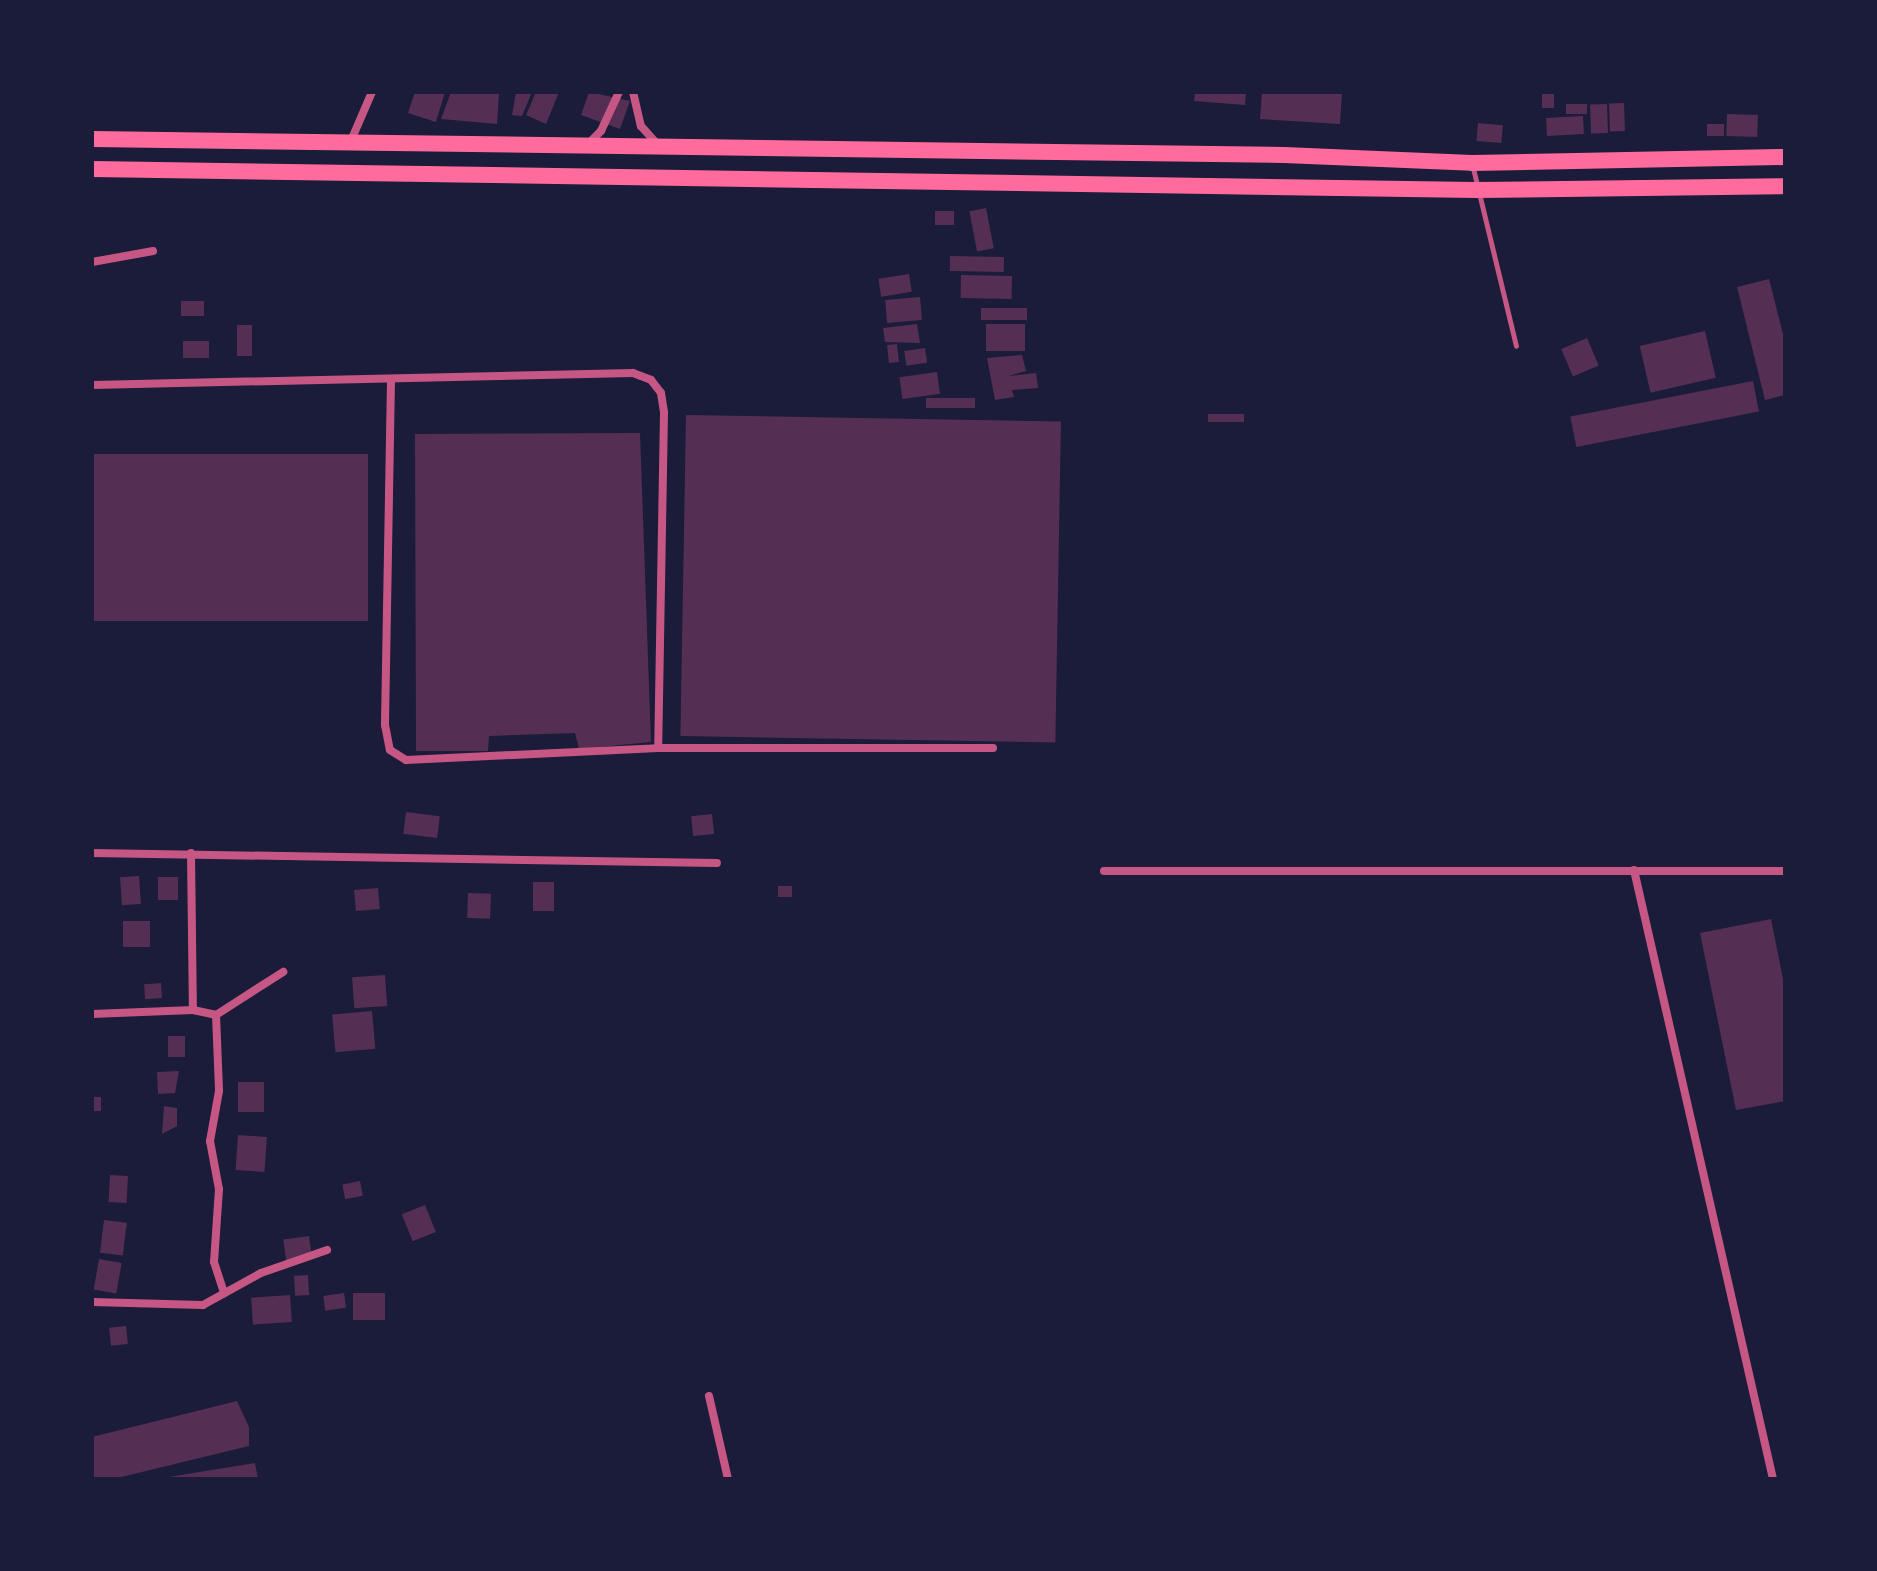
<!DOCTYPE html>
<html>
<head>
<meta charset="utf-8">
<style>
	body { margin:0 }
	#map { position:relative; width:1877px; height:1571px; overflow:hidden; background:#1b1b3a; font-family:Overpass,sans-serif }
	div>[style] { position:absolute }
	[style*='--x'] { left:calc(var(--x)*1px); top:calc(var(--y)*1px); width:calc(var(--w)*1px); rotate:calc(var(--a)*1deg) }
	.building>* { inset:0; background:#542f53; transform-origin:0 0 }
	.service>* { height:5px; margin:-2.5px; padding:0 2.5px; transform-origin:2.5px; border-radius:2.5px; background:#c65784 }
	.minor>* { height:8px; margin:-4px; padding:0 4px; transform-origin:4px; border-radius:4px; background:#c65784 }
	.trunk>* { height:16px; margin:-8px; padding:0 8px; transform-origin:8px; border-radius:8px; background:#ff6b9d }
	span { translate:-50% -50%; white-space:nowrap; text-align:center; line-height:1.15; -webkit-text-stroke:6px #1b1b3a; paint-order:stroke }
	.frame { position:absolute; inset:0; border:94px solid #1b1b3a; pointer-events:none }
</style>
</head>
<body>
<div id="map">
	<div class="building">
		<i style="clip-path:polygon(415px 92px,445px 92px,436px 122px,408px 113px)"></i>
		<i style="clip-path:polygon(451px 92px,499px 92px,497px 124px,441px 119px)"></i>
		<i style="clip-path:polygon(516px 92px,532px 92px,522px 116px,512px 115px)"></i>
		<i style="clip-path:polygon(536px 92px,559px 92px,546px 124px,526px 115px)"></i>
		<i style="clip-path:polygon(589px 92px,630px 101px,620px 129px,581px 115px)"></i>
		<i style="clip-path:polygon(1195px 92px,1246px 92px,1245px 105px,1194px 101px)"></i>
		<i style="clip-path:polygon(1262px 92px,1342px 92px,1340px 124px,1260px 119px)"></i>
		<i style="left:1542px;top:92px;width:12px;height:16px"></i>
		<i style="left:1624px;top:103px;width:28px;height:15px;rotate:88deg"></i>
		<i style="left:1566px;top:104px;width:21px;height:10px"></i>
		<i style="left:1607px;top:104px;width:29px;height:17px;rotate:88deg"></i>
		<i style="left:1727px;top:114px;width:31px;height:22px;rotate:2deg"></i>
		<i style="left:1583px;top:116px;width:18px;height:37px;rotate:87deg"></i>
		<i style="left:1478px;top:123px;width:25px;height:18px;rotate:5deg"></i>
		<i style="left:1707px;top:124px;width:17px;height:12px"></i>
		<i style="left:986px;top:208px;width:41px;height:17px;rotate:79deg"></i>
		<i style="left:935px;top:211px;width:19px;height:14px"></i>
		<i style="left:950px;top:256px;width:54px;height:15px;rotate:1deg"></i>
		<i style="left:909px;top:274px;width:18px;height:31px;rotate:81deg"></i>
		<i style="left:961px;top:275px;width:51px;height:23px;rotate:1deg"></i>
		<i style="clip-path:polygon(1769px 279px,1785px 342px,1785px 395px,1765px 400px,1737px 287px)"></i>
		<i style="left:920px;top:297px;width:23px;height:35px;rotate:85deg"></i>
		<i style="left:181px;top:301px;width:23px;height:15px"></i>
		<i style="left:1027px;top:308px;width:12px;height:46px;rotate:90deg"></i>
		<i style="clip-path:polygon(917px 324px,920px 343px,885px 342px,883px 328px)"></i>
		<i style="left:986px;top:324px;width:39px;height:27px"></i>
		<i style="left:237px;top:325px;width:15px;height:31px"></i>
		<i style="left:1705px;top:331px;width:48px;height:67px;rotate:77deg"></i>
		<i style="left:1587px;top:338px;width:30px;height:28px;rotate:67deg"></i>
		<i style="left:183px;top:341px;width:26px;height:17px"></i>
		<i style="left:897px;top:344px;width:18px;height:10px;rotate:84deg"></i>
		<i style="left:925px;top:348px;width:15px;height:21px;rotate:82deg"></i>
		<i style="clip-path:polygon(1022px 355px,1026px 371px,1008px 376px,1036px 373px,1038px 388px,1012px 390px,1014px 397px,995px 400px,987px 358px)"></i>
		<i style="left:937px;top:372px;width:22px;height:38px;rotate:82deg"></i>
		<i style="left:1753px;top:381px;width:31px;height:186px;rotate:79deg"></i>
		<i style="left:926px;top:398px;width:49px;height:10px"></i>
		<i style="left:1208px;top:414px;width:36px;height:8px"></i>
		<i style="left:686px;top:415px;width:375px;height:321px;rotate:1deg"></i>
		<i style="clip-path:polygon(640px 433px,651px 742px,579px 749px,575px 733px,489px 736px,488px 751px,416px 751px,415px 434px)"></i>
		<i style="left:368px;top:454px;width:167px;height:276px;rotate:90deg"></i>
		<i style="left:406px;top:812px;width:34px;height:22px;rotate:7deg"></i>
		<i style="left:712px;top:814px;width:20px;height:21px;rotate:84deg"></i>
		<i style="left:139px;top:876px;width:28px;height:19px;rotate:86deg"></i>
		<i style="left:158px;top:877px;width:20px;height:23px"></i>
		<i style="left:533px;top:882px;width:21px;height:29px"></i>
		<i style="left:778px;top:886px;width:14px;height:11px"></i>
		<i style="left:378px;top:888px;width:21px;height:24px;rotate:85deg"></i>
		<i style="left:468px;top:893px;width:23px;height:25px;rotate:2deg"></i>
		<i style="clip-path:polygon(1771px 919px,1785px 989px,1785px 1101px,1736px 1110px,1700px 933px)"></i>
		<i style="left:123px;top:921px;width:27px;height:26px"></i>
		<i style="left:385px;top:975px;width:31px;height:33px;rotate:86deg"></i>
		<i style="left:161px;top:983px;width:15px;height:17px;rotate:86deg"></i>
		<i style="left:372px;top:1011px;width:38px;height:40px;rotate:85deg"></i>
		<i style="left:168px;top:1036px;width:17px;height:21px"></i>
		<i style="clip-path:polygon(179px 1071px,175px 1093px,158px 1094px,157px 1072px)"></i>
		<i style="left:264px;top:1082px;width:30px;height:26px;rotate:90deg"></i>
		<i style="left:101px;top:1097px;width:14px;height:9px;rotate:90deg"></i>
		<i style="clip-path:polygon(164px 1106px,177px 1108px,177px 1126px,162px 1134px)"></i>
		<i style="left:238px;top:1135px;width:29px;height:35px;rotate:4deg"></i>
		<i style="left:110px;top:1175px;width:18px;height:27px;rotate:3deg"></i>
		<i style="left:360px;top:1181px;width:15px;height:18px;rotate:79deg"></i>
		<i style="left:425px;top:1205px;width:29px;height:25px;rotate:68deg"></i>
		<i style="left:104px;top:1220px;width:23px;height:33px;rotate:7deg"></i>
		<i style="left:309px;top:1236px;width:22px;height:26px;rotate:82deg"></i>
		<i style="left:99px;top:1259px;width:23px;height:31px;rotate:10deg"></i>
		<i style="left:308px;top:1275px;width:20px;height:14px;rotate:87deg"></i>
		<i style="left:344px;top:1293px;width:15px;height:21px;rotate:82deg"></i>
		<i style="left:353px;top:1293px;width:32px;height:27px"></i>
		<i style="left:290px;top:1295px;width:27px;height:39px;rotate:86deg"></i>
		<i style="left:126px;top:1326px;width:18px;height:17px;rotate:84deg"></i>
		<i style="clip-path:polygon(237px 1401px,249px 1427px,249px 1446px,113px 1479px,92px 1479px,92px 1437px)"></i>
		<i style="clip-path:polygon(255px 1463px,258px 1479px,169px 1479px,169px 1477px)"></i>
	</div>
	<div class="service">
		<i style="--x:1472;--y:164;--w:187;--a:76.4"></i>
	</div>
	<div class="minor">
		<i style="--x:633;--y:92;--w:35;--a:77"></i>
		<i style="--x:641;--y:126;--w:24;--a:48"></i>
		<i style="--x:350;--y:143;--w:56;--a:-66.7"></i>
		<i style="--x:587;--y:145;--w:20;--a:-45"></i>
		<i style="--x:601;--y:131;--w:43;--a:-65.2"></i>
		<i style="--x:92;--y:262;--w:62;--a:-10.2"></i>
		<i style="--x:391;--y:380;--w:345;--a:91"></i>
		<i style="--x:385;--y:725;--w:25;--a:79"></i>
		<i style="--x:390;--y:750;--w:19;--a:32"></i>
		<i style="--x:406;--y:760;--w:252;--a:-2.7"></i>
		<i style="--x:658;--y:748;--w:335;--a:0"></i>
		<i style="--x:92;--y:385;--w:541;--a:-1.27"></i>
		<i style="--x:633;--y:373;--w:19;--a:21"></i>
		<i style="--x:651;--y:380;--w:16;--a:52"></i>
		<i style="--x:661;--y:393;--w:20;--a:81"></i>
		<i style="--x:664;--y:413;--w:335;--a:91"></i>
		<i style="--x:92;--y:853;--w:625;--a:0.92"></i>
		<i style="--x:191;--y:853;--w:157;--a:89.3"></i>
		<i style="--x:1634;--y:870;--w:625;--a:77.14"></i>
		<i style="--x:1104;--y:871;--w:681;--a:0"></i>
		<i style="--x:92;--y:1014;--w:101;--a:-2.3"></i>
		<i style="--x:193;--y:1010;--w:24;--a:12"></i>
		<i style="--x:216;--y:1015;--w:80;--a:-32.7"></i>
		<i style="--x:216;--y:1015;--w:76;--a:87.7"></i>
		<i style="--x:219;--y:1091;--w:51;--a:100.2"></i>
		<i style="--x:210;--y:1141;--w:49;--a:79.4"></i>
		<i style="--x:219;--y:1189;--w:73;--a:93.9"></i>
		<i style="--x:214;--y:1262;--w:33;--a:72"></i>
		<i style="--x:92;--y:1302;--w:111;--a:1.5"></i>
		<i style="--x:203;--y:1305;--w:66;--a:-28.9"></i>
		<i style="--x:261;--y:1273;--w:70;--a:-19.2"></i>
		<i style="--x:709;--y:1396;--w:85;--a:77.1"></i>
	</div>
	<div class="trunk">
		<i style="--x:92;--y:139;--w:1192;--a:0.77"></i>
		<i style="--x:1284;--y:155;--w:188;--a:2.4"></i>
		<i style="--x:1472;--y:163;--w:313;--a:-1.1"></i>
		<i style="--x:92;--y:169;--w:1384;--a:0.87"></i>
		<i style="--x:1476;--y:190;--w:309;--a:-0.7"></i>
	</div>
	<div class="frame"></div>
</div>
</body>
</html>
